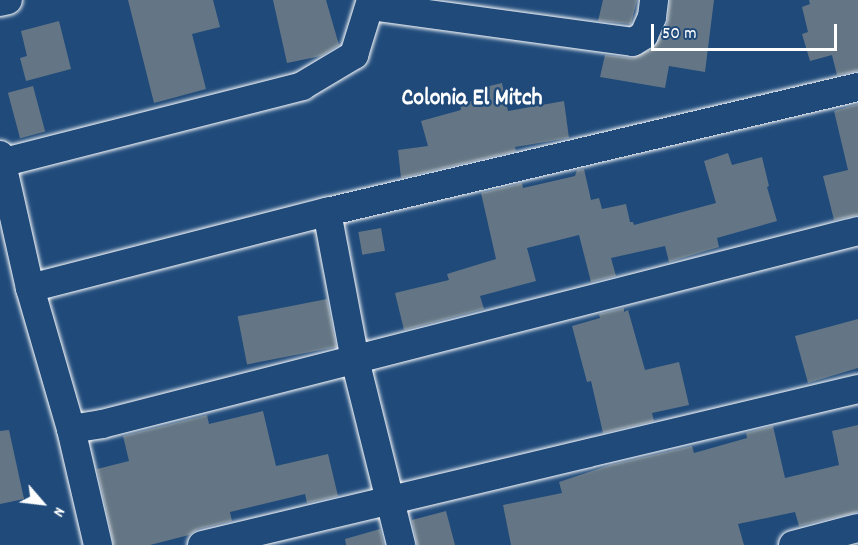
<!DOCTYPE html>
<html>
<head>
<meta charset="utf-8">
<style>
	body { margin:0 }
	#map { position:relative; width:858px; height:545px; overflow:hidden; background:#1f4a7a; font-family:Dekko,sans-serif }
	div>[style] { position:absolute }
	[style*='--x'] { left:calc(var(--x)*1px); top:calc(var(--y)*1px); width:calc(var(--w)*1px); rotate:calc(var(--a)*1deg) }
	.building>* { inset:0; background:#647685; transform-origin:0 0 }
	.roads { filter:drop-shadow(0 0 2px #fff) drop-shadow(0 0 2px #fff) }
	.minor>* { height:28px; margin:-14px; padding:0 14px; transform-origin:14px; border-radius:14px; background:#1f4a7a }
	span { translate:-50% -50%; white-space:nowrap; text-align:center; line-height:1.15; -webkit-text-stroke:5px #1f4a7a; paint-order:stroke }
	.neighbourhood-label { font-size:24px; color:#fff; font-weight:700 }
	.north { position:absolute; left:12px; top:473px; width:60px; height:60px; -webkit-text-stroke:4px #1f4a7a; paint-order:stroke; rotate:118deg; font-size:16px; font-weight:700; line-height:24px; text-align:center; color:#fff }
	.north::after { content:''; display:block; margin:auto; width:21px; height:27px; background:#fff; clip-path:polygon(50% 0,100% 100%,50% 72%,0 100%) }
	.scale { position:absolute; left:651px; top:24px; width:186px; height:27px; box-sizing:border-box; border:3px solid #fff; border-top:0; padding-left:8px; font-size:18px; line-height:21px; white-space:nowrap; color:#fff; -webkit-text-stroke:4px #1f4a7a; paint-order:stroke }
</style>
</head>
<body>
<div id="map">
	<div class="building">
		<i style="clip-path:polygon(128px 0,213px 0,220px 27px,192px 34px,206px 89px,154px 103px)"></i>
		<i style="clip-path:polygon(273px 0,326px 0,339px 45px,321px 56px,287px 63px)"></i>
		<i style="clip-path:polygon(603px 0,637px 0,631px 24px,598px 21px)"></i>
		<i style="clip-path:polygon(670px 0,714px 0,705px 72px,669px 66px,665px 88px,600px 77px,605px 55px,632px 58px,653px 48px,667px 24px)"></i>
		<i style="clip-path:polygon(809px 0,858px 0,858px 71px,837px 75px,832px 55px,810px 61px,802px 34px,808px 32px,802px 7px,810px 4px)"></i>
		<i style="clip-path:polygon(59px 21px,71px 69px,26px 81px,20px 58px,27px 56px,21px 31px)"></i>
		<i style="clip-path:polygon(502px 83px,508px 111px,564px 101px,569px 138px,515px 147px,516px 151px,401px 178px,398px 150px,428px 146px,421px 121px,461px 110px,460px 103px,484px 99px,481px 88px)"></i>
		<i style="left:33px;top:86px;width:47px;height:26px;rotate:75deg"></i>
		<i style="clip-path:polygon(858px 104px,858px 215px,834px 220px,823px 176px,848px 170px,834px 111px)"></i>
		<i style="clip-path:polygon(728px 153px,732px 165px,762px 157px,769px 186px,767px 187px,777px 221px,717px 238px,719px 247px,669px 262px,665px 246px,611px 258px,616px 276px,591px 282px,579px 235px,527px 248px,536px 281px,480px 296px,484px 309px,404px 330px,395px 293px,449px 280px,447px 274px,496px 259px,481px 193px,522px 183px,523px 188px,575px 176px,577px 170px,584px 169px,591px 200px,599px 198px,602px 209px,626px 204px,630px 222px,633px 222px,634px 225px,716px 203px,704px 161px)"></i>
		<i style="left:381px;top:228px;width:23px;height:23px;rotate:80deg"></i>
		<i style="left:327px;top:299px;width:49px;height:91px;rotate:79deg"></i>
		<i style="clip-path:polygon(624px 308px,624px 312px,628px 310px,645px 370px,679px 362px,689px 405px,652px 413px,654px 421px,603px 433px,591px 381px,587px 382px,572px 326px,600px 318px,599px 314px)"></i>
		<i style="clip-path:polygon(858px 319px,858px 368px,808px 383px,795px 336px)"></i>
		<i style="clip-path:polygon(263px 411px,276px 466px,328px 454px,338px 496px,307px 503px,305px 494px,230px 512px,232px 521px,198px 529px,189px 535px,150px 545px,114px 545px,97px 469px,129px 461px,123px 436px,207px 415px,209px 424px)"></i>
		<i style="clip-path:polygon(858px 425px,858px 512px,799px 526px,795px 512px,738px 524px,744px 545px,511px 545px,503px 505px,562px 493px,559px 482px,610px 465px,692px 446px,694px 453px,747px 438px,746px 433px,773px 426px,785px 478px,839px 465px,832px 431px)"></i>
		<i style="clip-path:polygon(9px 430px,24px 499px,0 504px,0 431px)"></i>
		<i style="clip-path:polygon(446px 511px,455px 545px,417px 545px,412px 520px)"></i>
		<i style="clip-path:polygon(380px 529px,384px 545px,346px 545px,345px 539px)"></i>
	</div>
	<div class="roads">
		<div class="minor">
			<i style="--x:0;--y:2;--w:8;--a:-14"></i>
			<i style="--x:370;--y:6;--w:265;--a:7.8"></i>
			<i style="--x:633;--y:42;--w:13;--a:-32"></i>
			<i style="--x:644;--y:35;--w:20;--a:-66"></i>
			<i style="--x:652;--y:17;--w:17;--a:-83"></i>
			<i style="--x:0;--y:155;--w:136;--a:77.3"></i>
			<i style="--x:30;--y:288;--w:147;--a:73.8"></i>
			<i style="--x:71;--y:429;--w:119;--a:76.9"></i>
			<i style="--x:1;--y:163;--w:311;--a:-14.3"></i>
			<i style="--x:302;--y:86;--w:61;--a:-30.8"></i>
			<i style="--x:354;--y:55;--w:58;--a:-72.8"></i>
			<i style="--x:327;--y:212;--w:151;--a:79.3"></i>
			<i style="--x:355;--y:360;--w:191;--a:76"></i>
			<i style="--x:30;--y:288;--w:307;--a:-14.4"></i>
			<i style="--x:327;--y:212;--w:546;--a:-13.25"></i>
			<i style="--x:71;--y:429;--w:31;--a:-9"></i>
			<i style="--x:102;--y:424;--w:780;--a:-14.32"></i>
			<i style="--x:202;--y:545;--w:674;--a:-13.38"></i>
			<i style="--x:793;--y:545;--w:67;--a:-14.7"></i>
		</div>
	</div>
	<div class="neighbourhood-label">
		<span style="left:472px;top:100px">Colonia El Mitch</span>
	</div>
	<div class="north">N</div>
	<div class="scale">50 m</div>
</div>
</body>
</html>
